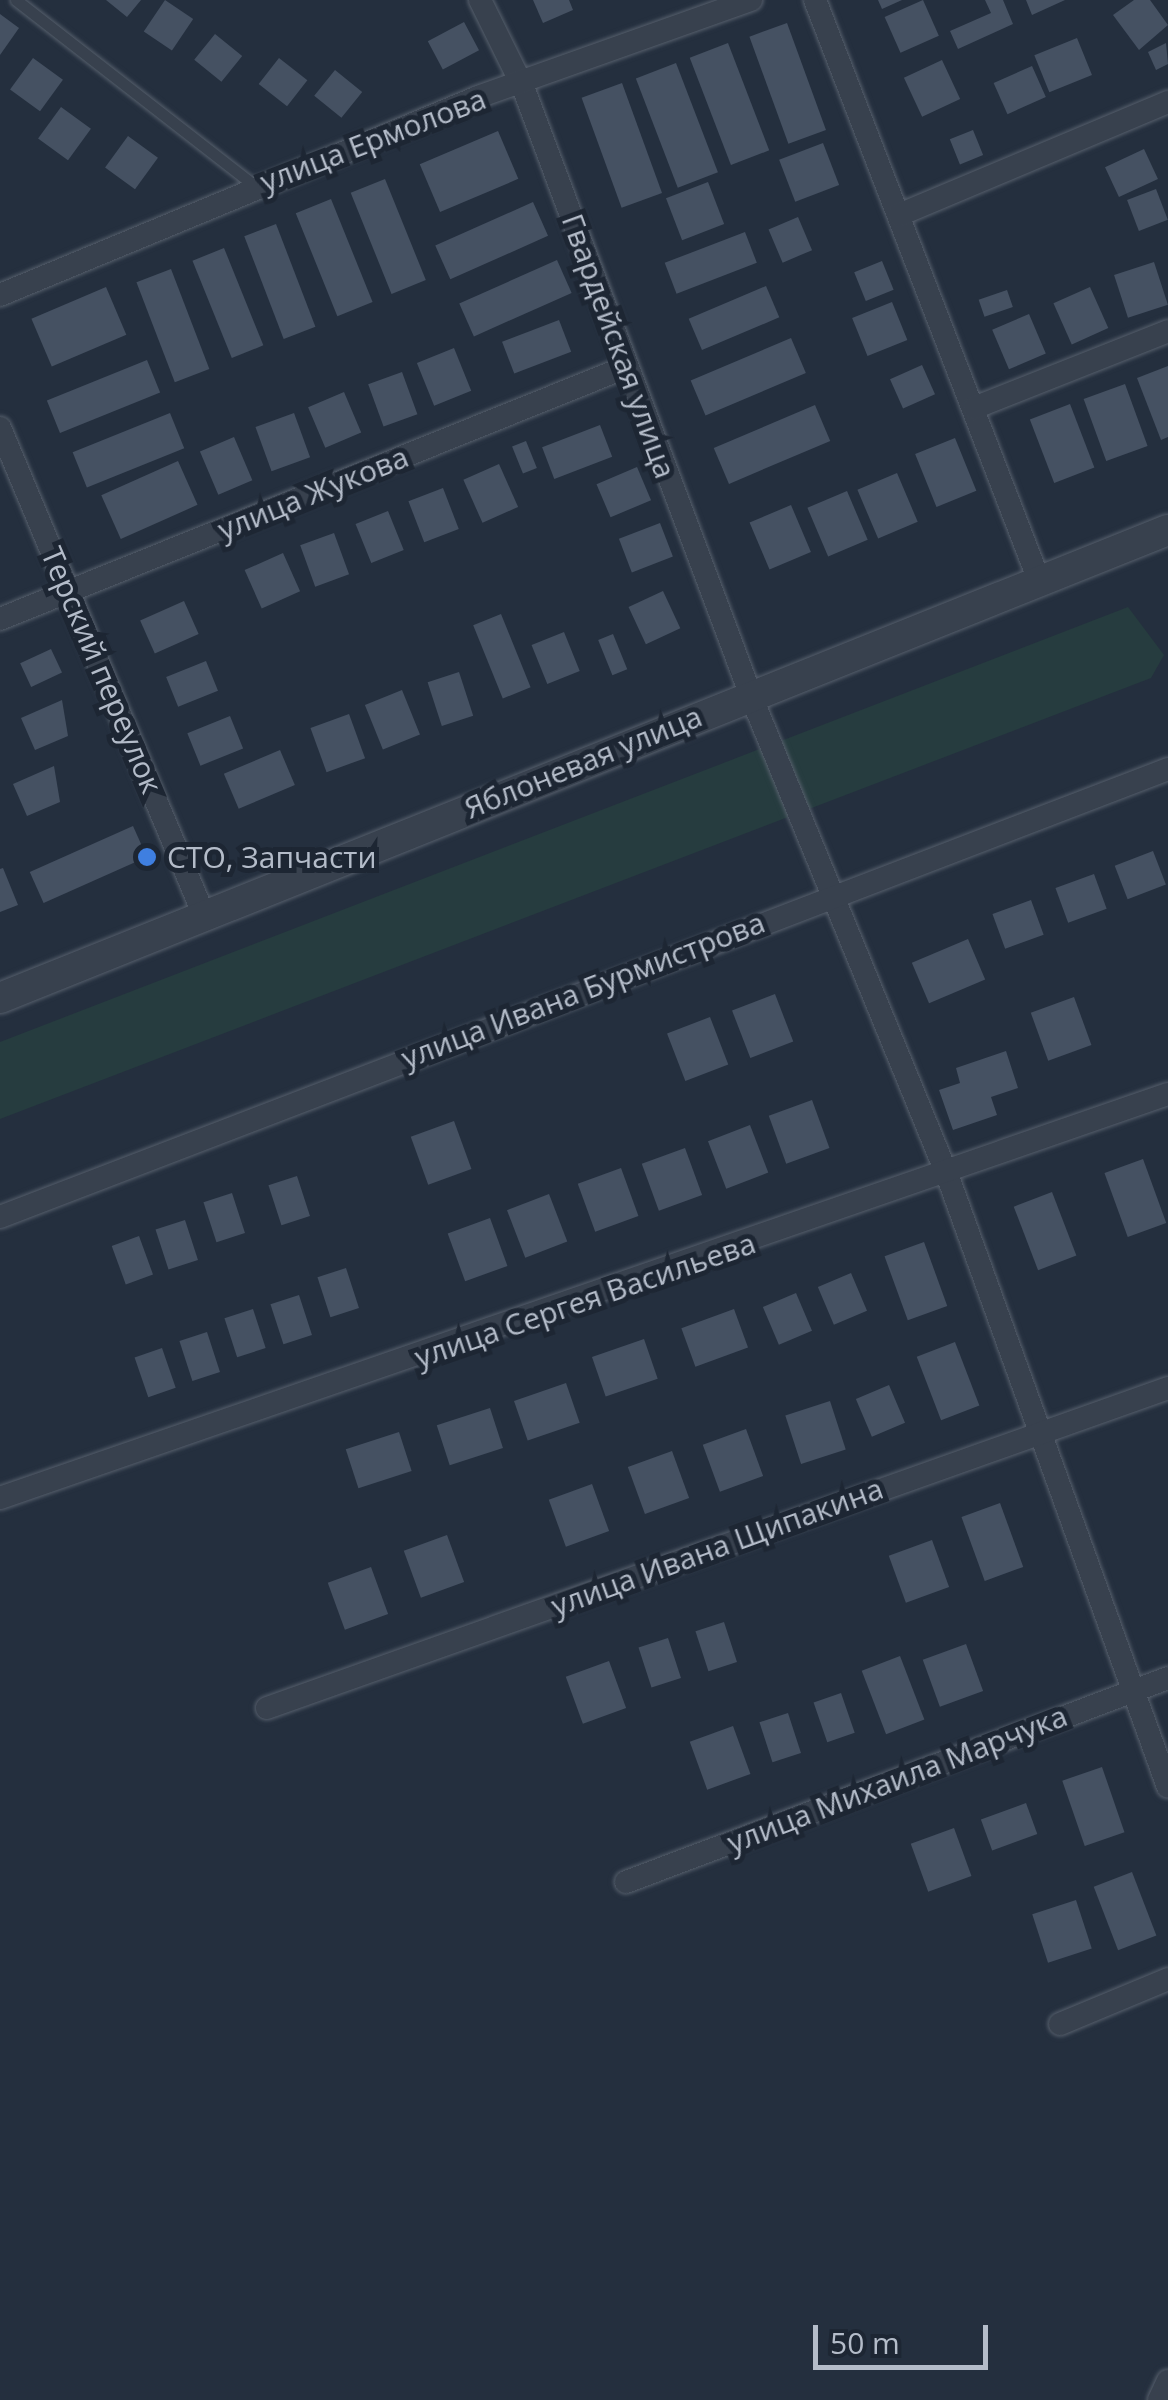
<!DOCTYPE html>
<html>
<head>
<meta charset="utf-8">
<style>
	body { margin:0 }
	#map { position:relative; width:1168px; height:2400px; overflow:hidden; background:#242f3e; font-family:"Open Sans",sans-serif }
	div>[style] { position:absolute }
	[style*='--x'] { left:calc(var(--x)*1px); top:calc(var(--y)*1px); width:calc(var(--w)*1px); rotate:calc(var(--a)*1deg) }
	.green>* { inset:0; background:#263c3f }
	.building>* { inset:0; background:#455162; transform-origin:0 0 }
	.roads { filter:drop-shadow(0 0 2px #565f6c) drop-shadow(0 0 2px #565f6c) }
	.service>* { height:11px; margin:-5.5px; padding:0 5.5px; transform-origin:5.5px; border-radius:5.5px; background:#38414e }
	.minor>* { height:22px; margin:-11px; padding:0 11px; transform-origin:11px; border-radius:11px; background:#38414e }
	.tertiary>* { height:30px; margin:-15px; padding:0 15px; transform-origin:15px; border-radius:15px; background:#38414e }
	.dots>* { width:28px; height:28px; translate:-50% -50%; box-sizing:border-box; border:5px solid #1d2633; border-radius:50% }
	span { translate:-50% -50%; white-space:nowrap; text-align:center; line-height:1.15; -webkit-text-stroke:10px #1d2633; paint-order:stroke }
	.street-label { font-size:30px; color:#b4bcc9 }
	.poi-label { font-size:30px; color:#b4bcc9 }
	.left { translate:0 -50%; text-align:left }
	.scale { position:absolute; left:813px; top:2325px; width:175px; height:45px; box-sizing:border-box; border:5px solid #b4bcc9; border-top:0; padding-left:12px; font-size:30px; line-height:35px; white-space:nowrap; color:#b4bcc9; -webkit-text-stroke:8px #1d2633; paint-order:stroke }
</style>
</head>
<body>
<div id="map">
	<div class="green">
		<i style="clip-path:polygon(1128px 607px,1164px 655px,1151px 678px,0 1119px,0 1042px)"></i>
	</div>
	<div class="building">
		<i style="clip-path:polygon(106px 0,141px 0,127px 17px)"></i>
		<i style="left:165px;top:0;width:34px;height:38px;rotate:34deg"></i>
		<i style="clip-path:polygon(533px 0,569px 0,573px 10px,543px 23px)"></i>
		<i style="clip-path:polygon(878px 0,902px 0,882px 9px)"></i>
		<i style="left:923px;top:0;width:39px;height:42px;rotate:66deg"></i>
		<i style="clip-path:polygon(985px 0,1003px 0,1013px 24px,958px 49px,950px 31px,991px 13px)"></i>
		<i style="clip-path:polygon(1026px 0,1065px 0,1032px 15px)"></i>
		<i style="clip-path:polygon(1134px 0,1150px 0,1168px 25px,1139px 50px,1113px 15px)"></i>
		<i style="clip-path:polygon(0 14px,19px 28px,0 55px)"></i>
		<i style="left:464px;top:22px;width:32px;height:41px;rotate:62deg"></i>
		<i style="left:787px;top:23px;width:114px;height:40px;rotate:70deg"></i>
		<i style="left:215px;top:34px;width:35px;height:33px;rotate:39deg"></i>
		<i style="left:1077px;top:38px;width:40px;height:46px;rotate:68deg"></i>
		<i style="left:728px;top:43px;width:115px;height:41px;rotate:69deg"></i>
		<i style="clip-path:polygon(1166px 43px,1168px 64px,1156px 70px,1148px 52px)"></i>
		<i style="left:33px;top:58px;width:37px;height:39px;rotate:36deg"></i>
		<i style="left:279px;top:58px;width:36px;height:33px;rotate:38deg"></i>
		<i style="left:942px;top:60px;width:43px;height:42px;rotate:65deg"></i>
		<i style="left:676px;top:63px;width:117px;height:43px;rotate:69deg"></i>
		<i style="left:1032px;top:66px;width:34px;height:42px;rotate:66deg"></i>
		<i style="left:335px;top:70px;width:35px;height:33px;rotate:39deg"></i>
		<i style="left:622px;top:83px;width:117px;height:43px;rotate:70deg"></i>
		<i style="left:61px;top:107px;width:37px;height:39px;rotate:36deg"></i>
		<i style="left:973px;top:130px;width:27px;height:25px;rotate:68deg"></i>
		<i style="left:498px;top:131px;width:52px;height:85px;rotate:67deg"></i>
		<i style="left:128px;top:136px;width:37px;height:39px;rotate:36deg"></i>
		<i style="left:823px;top:143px;width:45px;height:47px;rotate:69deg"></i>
		<i style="left:1144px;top:149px;width:33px;height:43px;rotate:65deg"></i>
		<i style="left:385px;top:179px;width:109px;height:37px;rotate:68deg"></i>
		<i style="left:708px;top:182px;width:45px;height:45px;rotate:69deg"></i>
		<i style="left:1156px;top:189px;width:33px;height:31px;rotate:69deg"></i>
		<i style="left:331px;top:199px;width:111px;height:38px;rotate:68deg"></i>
		<i style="left:533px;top:202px;width:37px;height:107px;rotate:66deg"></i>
		<i style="left:798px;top:217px;width:36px;height:32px;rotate:67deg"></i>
		<i style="left:276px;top:224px;width:110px;height:34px;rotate:69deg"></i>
		<i style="left:745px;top:232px;width:33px;height:86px;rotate:69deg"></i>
		<i style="left:224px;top:248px;width:105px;height:34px;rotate:68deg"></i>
		<i style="left:557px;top:260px;width:36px;height:107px;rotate:66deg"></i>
		<i style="left:882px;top:261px;width:31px;height:30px;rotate:68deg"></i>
		<i style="left:1154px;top:262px;width:45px;height:42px;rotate:72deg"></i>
		<i style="left:171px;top:269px;width:107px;height:37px;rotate:69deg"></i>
		<i style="left:766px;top:286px;width:34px;height:84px;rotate:67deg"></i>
		<i style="left:106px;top:287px;width:52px;height:81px;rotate:67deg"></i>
		<i style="left:1090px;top:287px;width:45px;height:40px;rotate:66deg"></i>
		<i style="left:1007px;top:290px;width:18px;height:30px;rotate:71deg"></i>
		<i style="left:892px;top:302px;width:41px;height:43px;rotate:68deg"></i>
		<i style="left:1029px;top:314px;width:43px;height:40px;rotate:67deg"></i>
		<i style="left:559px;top:320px;width:34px;height:61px;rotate:69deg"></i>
		<i style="left:791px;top:338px;width:38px;height:109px;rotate:67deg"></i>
		<i style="left:454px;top:348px;width:46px;height:40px;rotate:68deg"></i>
		<i style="left:147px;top:360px;width:35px;height:108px;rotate:68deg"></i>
		<i style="left:922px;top:365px;width:32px;height:35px;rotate:66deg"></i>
		<i style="clip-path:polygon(1168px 366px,1168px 437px,1161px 440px,1137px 378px)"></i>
		<i style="left:402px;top:372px;width:45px;height:36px;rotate:70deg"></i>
		<i style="left:1125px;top:384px;width:66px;height:44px;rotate:70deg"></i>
		<i style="left:344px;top:392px;width:44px;height:39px;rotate:67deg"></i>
		<i style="left:1070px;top:404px;width:68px;height:43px;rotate:69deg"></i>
		<i style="left:815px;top:405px;width:39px;height:110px;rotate:67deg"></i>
		<i style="left:170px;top:413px;width:38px;height:105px;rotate:68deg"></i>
		<i style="left:294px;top:413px;width:47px;height:41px;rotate:70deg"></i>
		<i style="left:600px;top:425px;width:34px;height:62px;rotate:69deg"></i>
		<i style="left:234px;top:437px;width:47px;height:37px;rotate:67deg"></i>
		<i style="left:955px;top:438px;width:57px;height:43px;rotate:68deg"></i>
		<i style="left:526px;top:441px;width:29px;height:15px;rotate:68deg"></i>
		<i style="left:178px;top:461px;width:48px;height:84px;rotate:66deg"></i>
		<i style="left:499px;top:464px;width:47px;height:39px;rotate:66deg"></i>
		<i style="left:637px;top:467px;width:36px;height:44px;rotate:67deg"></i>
		<i style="left:897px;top:473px;width:53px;height:43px;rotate:67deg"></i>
		<i style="left:443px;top:488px;width:44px;height:37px;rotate:69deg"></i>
		<i style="left:847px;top:491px;width:53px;height:43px;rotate:67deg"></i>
		<i style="left:791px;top:505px;width:51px;height:45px;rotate:67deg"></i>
		<i style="left:388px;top:511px;width:42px;height:35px;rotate:68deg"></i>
		<i style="left:660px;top:523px;width:36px;height:44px;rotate:69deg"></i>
		<i style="left:334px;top:533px;width:44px;height:36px;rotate:70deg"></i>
		<i style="left:283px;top:553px;width:42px;height:42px;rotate:66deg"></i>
		<i style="left:663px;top:591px;width:41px;height:38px;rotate:65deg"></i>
		<i style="left:184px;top:601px;width:36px;height:48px;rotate:66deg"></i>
		<i style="left:501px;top:614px;width:79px;height:30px;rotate:68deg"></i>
		<i style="left:564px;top:632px;width:42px;height:35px;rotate:68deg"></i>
		<i style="left:613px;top:634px;width:38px;height:16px;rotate:68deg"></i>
		<i style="left:51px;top:649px;width:26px;height:34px;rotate:65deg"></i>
		<i style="left:206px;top:661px;width:32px;height:43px;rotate:68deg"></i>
		<i style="left:459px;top:672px;width:46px;height:33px;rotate:72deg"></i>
		<i style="left:402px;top:690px;width:48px;height:40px;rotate:68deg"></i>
		<i style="clip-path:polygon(62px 700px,68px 736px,35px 750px,21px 718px)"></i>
		<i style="left:349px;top:714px;width:47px;height:41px;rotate:70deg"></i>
		<i style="left:230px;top:716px;width:35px;height:46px;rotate:68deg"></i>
		<i style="left:280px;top:750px;width:38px;height:61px;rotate:67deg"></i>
		<i style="clip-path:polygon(54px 766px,60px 802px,27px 816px,13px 784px)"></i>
		<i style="left:133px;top:826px;width:34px;height:113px;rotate:66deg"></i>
		<i style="left:1153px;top:851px;width:36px;height:41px;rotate:69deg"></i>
		<i style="clip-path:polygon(3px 868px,18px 905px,0 912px,0 869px)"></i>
		<i style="left:1094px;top:874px;width:37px;height:41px;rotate:70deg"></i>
		<i style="left:1031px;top:900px;width:37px;height:41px;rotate:70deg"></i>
		<i style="left:968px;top:939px;width:44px;height:61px;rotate:67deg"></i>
		<i style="left:775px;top:994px;width:51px;height:46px;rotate:69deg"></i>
		<i style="left:1074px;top:997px;width:51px;height:46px;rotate:70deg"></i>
		<i style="left:710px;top:1017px;width:51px;height:46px;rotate:69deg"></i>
		<i style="clip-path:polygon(1006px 1051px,1018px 1088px,991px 1097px,997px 1115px,953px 1130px,939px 1090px,960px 1083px,956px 1068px)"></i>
		<i style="left:812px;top:1100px;width:51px;height:46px;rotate:70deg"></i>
		<i style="left:454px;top:1121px;width:51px;height:46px;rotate:70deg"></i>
		<i style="left:750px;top:1125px;width:51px;height:45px;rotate:69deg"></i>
		<i style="left:685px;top:1148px;width:50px;height:46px;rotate:70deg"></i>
		<i style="left:1143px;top:1159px;width:68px;height:41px;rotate:70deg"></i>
		<i style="left:621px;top:1168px;width:51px;height:46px;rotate:70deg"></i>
		<i style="left:297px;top:1176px;width:42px;height:30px;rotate:72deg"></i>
		<i style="left:1052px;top:1192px;width:68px;height:41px;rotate:69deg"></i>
		<i style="left:232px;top:1193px;width:42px;height:30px;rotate:72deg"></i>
		<i style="left:549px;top:1194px;width:51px;height:45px;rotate:69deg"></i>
		<i style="left:490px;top:1218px;width:51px;height:45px;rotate:70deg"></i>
		<i style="left:185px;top:1220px;width:42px;height:31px;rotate:72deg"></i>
		<i style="left:139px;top:1236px;width:41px;height:29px;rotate:70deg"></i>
		<i style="left:924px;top:1242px;width:68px;height:42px;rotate:70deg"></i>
		<i style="left:346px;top:1268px;width:42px;height:30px;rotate:72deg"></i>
		<i style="left:851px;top:1273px;width:41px;height:36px;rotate:67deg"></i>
		<i style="left:796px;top:1293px;width:41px;height:36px;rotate:67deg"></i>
		<i style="left:299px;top:1295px;width:42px;height:30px;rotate:72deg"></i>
		<i style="left:253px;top:1309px;width:41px;height:30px;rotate:72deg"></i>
		<i style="left:734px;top:1309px;width:41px;height:56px;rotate:70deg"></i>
		<i style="left:207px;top:1332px;width:42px;height:29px;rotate:72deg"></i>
		<i style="left:644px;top:1339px;width:42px;height:55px;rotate:71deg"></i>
		<i style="left:955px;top:1342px;width:68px;height:41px;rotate:69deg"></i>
		<i style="left:162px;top:1348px;width:42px;height:29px;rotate:71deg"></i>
		<i style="left:566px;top:1383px;width:42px;height:55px;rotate:71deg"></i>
		<i style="left:889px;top:1385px;width:41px;height:36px;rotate:67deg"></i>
		<i style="left:830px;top:1401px;width:51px;height:47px;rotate:72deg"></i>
		<i style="left:490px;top:1408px;width:42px;height:56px;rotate:72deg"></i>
		<i style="left:746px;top:1429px;width:50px;height:46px;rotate:70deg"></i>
		<i style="left:399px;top:1432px;width:41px;height:56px;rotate:72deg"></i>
		<i style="left:672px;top:1451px;width:50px;height:47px;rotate:70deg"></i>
		<i style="left:592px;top:1484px;width:50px;height:46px;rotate:70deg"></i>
		<i style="left:1000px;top:1503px;width:68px;height:41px;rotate:70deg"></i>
		<i style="left:447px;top:1535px;width:50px;height:46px;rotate:70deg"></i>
		<i style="left:932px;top:1540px;width:50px;height:46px;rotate:70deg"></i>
		<i style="left:371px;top:1567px;width:50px;height:46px;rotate:70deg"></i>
		<i style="left:724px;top:1622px;width:42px;height:30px;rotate:72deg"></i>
		<i style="left:668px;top:1638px;width:42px;height:31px;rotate:72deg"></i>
		<i style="left:966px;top:1644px;width:50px;height:46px;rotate:70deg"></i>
		<i style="left:900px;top:1656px;width:68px;height:41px;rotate:69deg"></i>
		<i style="left:609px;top:1661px;width:50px;height:46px;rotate:70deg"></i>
		<i style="left:841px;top:1693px;width:42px;height:29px;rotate:71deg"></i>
		<i style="left:788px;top:1713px;width:42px;height:30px;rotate:72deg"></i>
		<i style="left:733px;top:1726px;width:51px;height:46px;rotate:70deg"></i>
		<i style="left:1102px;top:1767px;width:69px;height:42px;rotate:71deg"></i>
		<i style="left:1026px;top:1803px;width:33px;height:48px;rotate:70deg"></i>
		<i style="left:954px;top:1828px;width:51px;height:46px;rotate:70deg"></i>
		<i style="left:1132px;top:1872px;width:68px;height:41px;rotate:69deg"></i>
		<i style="left:1076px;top:1900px;width:51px;height:46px;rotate:72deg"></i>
	</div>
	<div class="roads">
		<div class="service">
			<i style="--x:16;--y:0;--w:301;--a:37.9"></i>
		</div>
		<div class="minor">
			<i style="--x:480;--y:0;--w:97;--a:63.7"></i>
			<i style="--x:523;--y:87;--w:650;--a:69.47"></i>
			<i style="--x:751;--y:696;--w:520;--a:67.73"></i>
			<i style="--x:948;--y:1177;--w:648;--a:70.17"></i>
			<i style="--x:815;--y:0;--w:620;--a:68.9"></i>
			<i style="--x:899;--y:215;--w:292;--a:-22.8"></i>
			<i style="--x:0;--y:295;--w:517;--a:-22.5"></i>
			<i style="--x:478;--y:97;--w:290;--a:-19.6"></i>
			<i style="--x:974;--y:408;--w:209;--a:-21.6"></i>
			<i style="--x:0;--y:428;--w:526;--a:67.29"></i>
			<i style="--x:0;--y:619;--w:675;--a:-21.93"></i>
			<i style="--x:0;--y:1217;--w:1251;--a:-20.98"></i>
			<i style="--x:0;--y:1498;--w:1236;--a:-19.08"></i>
			<i style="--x:267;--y:1708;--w:956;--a:-19.55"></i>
			<i style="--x:626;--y:1882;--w:579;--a:-20.63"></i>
			<i style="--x:1060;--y:2024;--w:117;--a:-22.6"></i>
			<i style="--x:1159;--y:2400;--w:21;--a:-65"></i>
		</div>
		<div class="tertiary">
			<i style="--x:0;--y:998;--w:1258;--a:-21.84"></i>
		</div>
	</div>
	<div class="dots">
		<i style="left:147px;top:857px;background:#3f7fe0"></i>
	</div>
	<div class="street-label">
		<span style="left:373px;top:140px;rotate:-21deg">улица Ермолова</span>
		<span style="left:619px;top:346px;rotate:70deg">Гвардейская улица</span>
		<span style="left:313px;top:493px;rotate:-22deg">улица Жукова</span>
		<span style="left:102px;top:670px;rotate:67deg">Терский переулок</span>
		<span style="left:583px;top:762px;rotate:-22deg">Яблоневая улица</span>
		<span style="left:583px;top:990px;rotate:-21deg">улица Ивана Бурмистрова</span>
		<span style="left:585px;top:1300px;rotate:-19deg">улица Сергея Васильева</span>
		<span style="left:717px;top:1547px;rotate:-20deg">улица Ивана Щипакина</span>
		<span style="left:897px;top:1779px;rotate:-21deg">улица Михаила Марчука</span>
	</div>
	<div class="poi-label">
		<span class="left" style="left:167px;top:857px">СТО, Запчасти</span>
	</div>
	<div class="scale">50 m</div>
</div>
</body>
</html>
